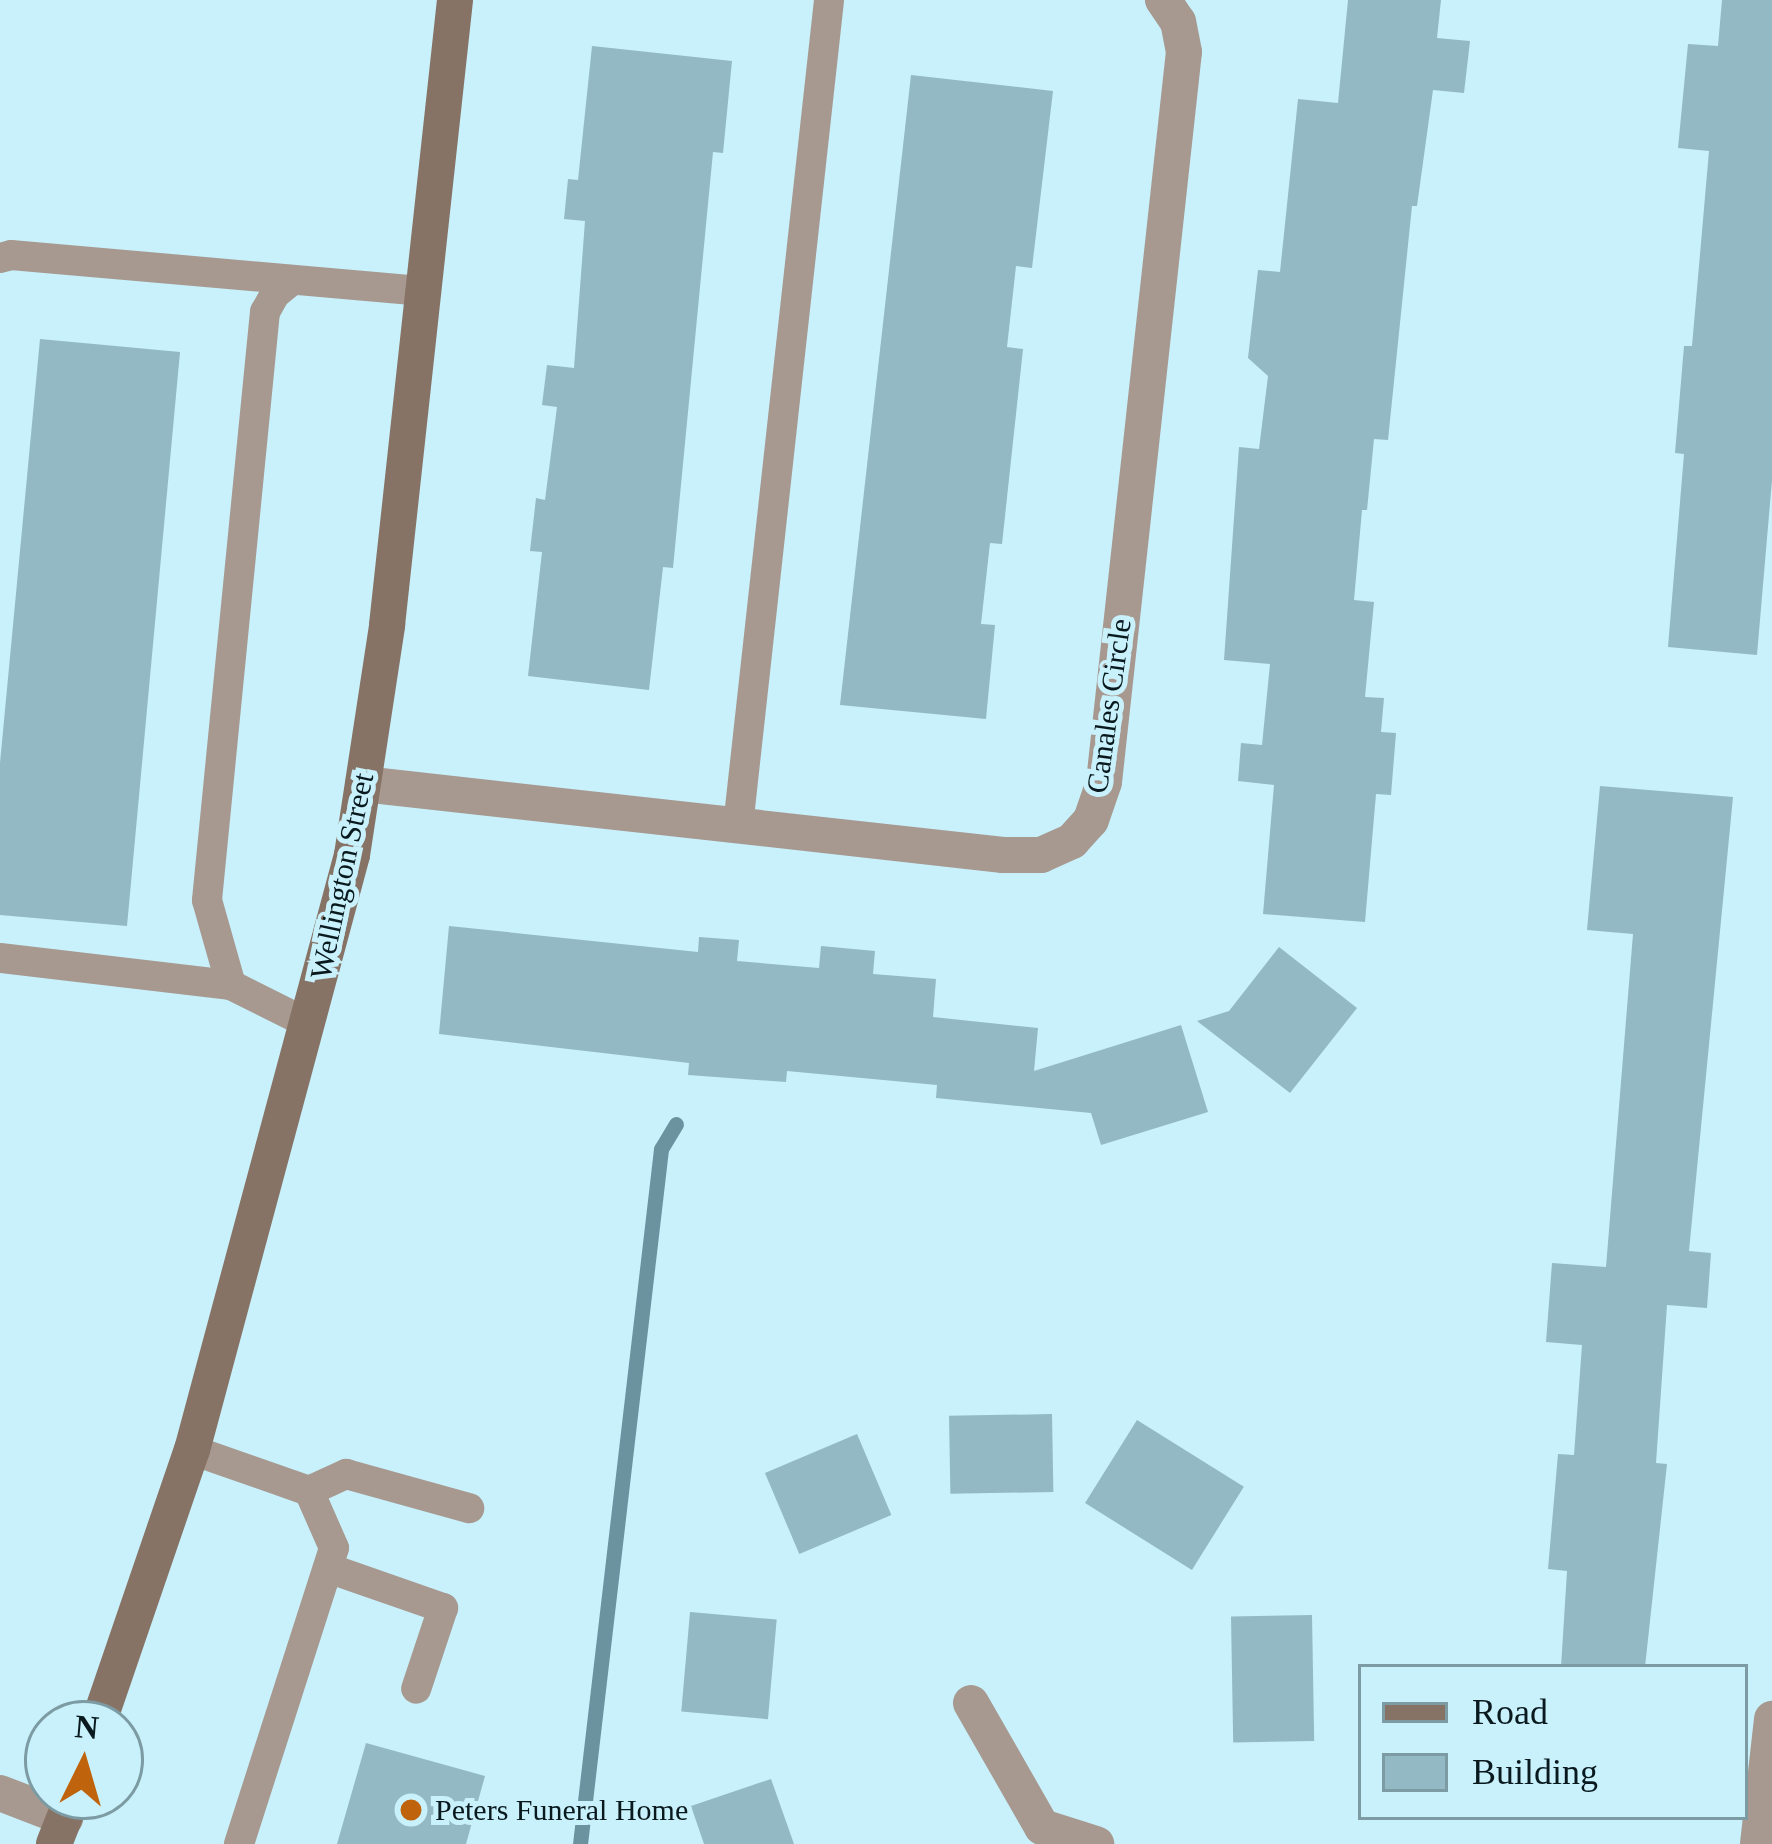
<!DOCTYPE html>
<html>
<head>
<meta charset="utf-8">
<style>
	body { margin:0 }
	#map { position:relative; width:1772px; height:1844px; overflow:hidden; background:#c8f1fc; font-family:Georgia,serif }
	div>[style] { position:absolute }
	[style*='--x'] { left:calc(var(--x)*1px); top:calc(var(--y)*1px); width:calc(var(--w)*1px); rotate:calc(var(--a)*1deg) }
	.stream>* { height:15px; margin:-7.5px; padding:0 7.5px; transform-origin:7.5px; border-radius:7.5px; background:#6a939f }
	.building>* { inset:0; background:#92b9c4; transform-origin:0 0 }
	.lane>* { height:30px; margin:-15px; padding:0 15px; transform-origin:15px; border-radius:15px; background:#a79990 }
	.street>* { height:36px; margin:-18px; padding:0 18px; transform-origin:18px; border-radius:18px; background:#a79990 }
	.secondary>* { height:36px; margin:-18px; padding:0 18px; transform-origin:18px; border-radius:18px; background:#877365 }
	.dots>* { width:33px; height:33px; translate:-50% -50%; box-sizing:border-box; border:6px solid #c8f1fc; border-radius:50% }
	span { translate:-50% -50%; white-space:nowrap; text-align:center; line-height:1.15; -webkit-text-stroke:10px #c8f1fc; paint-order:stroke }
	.street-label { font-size:30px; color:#09191d }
	.poi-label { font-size:30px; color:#09191d }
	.left { translate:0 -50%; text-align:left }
	.legend { position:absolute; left:1358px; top:1664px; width:390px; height:156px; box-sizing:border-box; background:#c8f1fc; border:3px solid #7c9ba3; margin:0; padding:15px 21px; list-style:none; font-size:36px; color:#09191d }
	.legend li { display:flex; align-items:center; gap:24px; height:60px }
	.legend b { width:60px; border:3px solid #7c9ba3 }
	.north { position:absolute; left:24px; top:1700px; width:120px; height:120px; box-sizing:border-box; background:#c8f1fc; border:3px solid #7c9ba3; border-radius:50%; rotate:5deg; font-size:33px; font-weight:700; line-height:48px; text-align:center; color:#09191d }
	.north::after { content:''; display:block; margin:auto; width:42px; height:54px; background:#bf640d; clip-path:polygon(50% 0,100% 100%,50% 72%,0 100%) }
</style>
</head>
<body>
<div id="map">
	<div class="stream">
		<i style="--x:580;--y:1844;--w:700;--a:-83.35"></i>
		<i style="--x:661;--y:1149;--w:29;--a:-59"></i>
	</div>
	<div class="building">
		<i style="clip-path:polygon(1348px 0,1441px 0,1437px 38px,1470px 41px,1464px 93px,1433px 90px,1417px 206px,1412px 206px,1388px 440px,1374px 439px,1367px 510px,1362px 510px,1354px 600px,1374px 602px,1365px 697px,1384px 698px,1381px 732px,1396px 733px,1391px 795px,1376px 794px,1365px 922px,1263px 914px,1274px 785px,1238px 781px,1241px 743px,1262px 745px,1270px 664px,1224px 660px,1239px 447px,1259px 449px,1268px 376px,1248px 358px,1258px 270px,1280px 272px,1298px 99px,1338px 103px)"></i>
		<i style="clip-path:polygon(1722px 0,1772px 0,1772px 480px,1757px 655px,1668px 647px,1684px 454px,1675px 453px,1684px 346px,1692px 346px,1709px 151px,1678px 148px,1688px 44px,1718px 46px)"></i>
		<i style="clip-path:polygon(592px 46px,732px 61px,723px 153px,713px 152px,673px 568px,663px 567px,649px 690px,528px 676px,542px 552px,530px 551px,536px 498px,545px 500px,557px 407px,542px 405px,547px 365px,574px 368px,585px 221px,564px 219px,568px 179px,578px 180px)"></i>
		<i style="clip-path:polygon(911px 75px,1053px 91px,1032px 268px,1016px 266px,1007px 347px,1023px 349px,1002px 544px,990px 543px,981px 624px,995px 625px,986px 719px,840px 705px)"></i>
		<i style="clip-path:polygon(40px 339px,180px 352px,127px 926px,0 915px,0 763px)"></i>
		<i style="clip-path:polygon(1600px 786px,1733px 797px,1689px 1251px,1711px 1253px,1707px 1308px,1667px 1305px,1656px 1463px,1667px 1464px,1645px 1667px,1561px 1667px,1567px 1571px,1548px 1569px,1558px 1454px,1574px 1455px,1582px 1345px,1546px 1342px,1552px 1263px,1606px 1267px,1633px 934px,1587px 930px)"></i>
		<i style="clip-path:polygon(449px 926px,698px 952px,699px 937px,739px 940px,737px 961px,819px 968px,821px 946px,875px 951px,873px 974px,936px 979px,933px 1017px,1038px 1028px,1034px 1071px,1181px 1025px,1208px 1112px,1101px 1145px,1091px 1113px,936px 1098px,937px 1085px,787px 1071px,786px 1082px,688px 1075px,689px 1063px,439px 1034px)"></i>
		<i style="clip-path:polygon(1279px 947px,1357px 1008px,1290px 1093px,1197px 1021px,1229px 1011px)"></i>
		<i style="left:1052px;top:1414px;width:78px;height:103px;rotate:89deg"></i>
		<i style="left:1137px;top:1420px;width:126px;height:98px;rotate:32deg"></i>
		<i style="left:857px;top:1434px;width:88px;height:100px;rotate:67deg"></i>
		<i style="left:690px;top:1612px;width:87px;height:100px;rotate:5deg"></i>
		<i style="left:1312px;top:1615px;width:126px;height:81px;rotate:89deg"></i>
		<i style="clip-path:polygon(366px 1743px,485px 1776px,466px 1844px,337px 1844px)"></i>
		<i style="clip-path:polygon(771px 1779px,794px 1844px,704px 1844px,691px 1806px)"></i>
	</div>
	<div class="lane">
		<i style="--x:0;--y:258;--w:11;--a:-15"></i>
		<i style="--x:11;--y:255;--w:414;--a:5"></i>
		<i style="--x:738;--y:826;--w:831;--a:-83.71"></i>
		<i style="--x:0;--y:958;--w:233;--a:6.7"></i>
		<i style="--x:231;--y:985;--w:87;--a:26.6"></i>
		<i style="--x:231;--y:985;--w:88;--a:-105.8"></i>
		<i style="--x:207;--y:900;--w:591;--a:-84.37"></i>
		<i style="--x:265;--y:312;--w:21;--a:-61"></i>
		<i style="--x:275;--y:294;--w:21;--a:-39"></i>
		<i style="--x:192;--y:1450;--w:124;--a:19.3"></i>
		<i style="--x:309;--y:1491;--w:62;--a:66.3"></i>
		<i style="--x:334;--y:1548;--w:311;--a:107.8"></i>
		<i style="--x:309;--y:1491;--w:41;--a:-24.7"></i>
		<i style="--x:346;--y:1474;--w:128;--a:15.5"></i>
		<i style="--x:328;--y:1568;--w:122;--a:19.2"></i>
		<i style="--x:443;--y:1608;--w:85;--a:108.4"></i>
	</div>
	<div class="street">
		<i style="--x:363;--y:784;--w:644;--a:6.33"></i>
		<i style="--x:1003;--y:855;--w:38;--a:0"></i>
		<i style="--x:1041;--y:855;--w:34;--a:-24"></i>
		<i style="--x:1072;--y:841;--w:28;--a:-48"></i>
		<i style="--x:1091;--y:820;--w:40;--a:-71.1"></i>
		<i style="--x:1104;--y:782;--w:734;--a:-83.75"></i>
		<i style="--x:1184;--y:52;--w:31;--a:-101"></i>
		<i style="--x:1178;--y:22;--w:27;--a:-124"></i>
		<i style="--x:971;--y:1703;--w:143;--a:60.2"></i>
		<i style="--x:1042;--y:1827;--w:57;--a:17.5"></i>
		<i style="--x:0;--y:1793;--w:70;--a:21"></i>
		<i style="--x:1758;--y:1844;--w:126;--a:-83.6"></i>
	</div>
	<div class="secondary">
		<i style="--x:98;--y:1724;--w:290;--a:-71.1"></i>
		<i style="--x:192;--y:1450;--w:616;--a:-74.95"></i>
		<i style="--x:352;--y:855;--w:233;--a:-81.3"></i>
		<i style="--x:387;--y:625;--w:629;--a:-83.79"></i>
		<i style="--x:54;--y:1844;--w:52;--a:-68.4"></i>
	</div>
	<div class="dots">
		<i style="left:411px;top:1810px;background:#bf640d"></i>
	</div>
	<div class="street-label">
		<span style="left:1109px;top:706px;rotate:-82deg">Canales Circle</span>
		<span style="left:342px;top:876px;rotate:-78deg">Wellington Street</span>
	</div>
	<div class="poi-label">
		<span class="left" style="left:435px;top:1810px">Peters Funeral Home</span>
	</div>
	<ul class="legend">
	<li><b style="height:15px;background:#877365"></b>Road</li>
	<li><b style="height:33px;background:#92b9c4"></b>Building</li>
	</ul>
	<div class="north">N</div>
</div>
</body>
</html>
